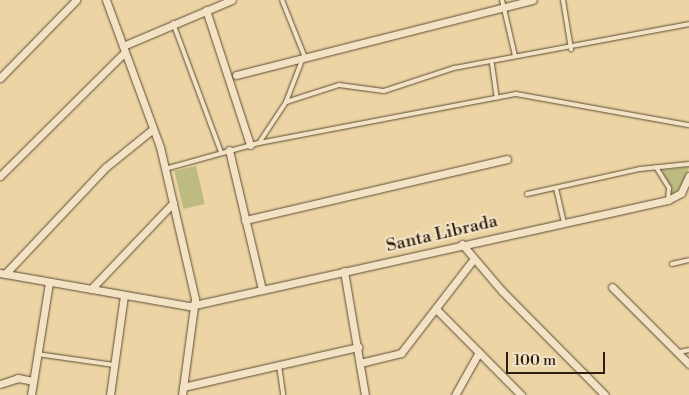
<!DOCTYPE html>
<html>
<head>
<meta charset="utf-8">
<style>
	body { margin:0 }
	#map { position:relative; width:689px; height:395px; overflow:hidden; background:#ecd4a4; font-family:"Libre Bodoni",serif }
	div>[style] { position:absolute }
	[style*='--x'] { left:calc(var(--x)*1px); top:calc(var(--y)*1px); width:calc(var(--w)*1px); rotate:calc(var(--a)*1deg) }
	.green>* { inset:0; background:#bebb81; transform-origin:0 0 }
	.roads { filter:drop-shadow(0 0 1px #5c4c37) drop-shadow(0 0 1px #5c4c37) }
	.lane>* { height:4px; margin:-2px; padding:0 2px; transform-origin:2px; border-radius:2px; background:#f3e3c4 }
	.street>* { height:7px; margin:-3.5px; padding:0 3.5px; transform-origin:3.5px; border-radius:3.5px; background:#f3e3c4 }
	span { translate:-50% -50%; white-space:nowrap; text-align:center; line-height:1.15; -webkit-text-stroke:4px #f3e3c4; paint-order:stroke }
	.street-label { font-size:18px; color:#2c1e13 }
	.scale { position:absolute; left:506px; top:352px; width:99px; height:22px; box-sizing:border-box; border:2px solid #2c1e13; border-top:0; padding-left:6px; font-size:15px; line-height:18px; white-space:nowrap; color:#2c1e13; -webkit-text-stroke:4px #f3e3c4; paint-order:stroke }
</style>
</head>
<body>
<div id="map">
	<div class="green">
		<i style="left:196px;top:166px;width:39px;height:22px;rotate:77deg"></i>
		<i style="clip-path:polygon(689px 167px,684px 183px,672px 196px,662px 170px)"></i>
	</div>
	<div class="roads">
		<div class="lane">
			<i style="--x:502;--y:0;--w:57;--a:76.9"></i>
			<i style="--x:563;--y:0;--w:50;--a:80.7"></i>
			<i style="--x:173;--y:23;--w:138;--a:69.6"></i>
			<i style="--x:492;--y:64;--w:34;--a:82"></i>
			<i style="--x:286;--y:102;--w:56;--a:-17.8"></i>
			<i style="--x:339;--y:85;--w:45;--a:7.6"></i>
			<i style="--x:384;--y:91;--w:74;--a:-18.2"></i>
			<i style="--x:454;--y:68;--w:239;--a:-10.6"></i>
			<i style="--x:259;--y:143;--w:49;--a:-56.6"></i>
			<i style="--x:286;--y:102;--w:50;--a:-69"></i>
			<i style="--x:304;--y:55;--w:59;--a:-111.8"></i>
			<i style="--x:656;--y:167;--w:25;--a:58"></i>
			<i style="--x:669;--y:188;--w:12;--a:95"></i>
			<i style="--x:165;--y:169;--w:98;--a:-15.5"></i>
			<i style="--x:259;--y:143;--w:262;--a:-10.8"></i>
			<i style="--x:516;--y:94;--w:176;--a:10.2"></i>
			<i style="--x:556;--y:188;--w:36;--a:77"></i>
			<i style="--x:527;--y:194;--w:116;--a:-12.5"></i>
			<i style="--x:640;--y:169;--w:49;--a:-5.8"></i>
			<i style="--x:672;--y:264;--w:17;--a:-13"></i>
			<i style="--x:679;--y:352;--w:10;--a:-11"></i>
			<i style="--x:37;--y:354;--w:78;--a:8.1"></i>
			<i style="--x:279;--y:365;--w:30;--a:82"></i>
		</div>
		<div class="street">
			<i style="--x:106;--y:0;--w:157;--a:69.8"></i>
			<i style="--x:160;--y:147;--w:156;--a:77"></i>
			<i style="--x:195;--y:299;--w:97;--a:97.7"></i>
			<i style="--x:206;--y:10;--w:142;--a:71.9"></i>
			<i style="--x:123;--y:46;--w:118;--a:-22.9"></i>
			<i style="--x:236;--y:75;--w:306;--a:-14.2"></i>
			<i style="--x:0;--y:78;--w:109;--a:-45.7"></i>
			<i style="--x:229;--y:150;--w:144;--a:76.7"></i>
			<i style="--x:0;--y:176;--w:176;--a:-44.8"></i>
			<i style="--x:245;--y:220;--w:269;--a:-13.1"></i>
			<i style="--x:462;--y:244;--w:62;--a:49.6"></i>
			<i style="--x:502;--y:291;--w:146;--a:45.3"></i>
			<i style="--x:344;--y:271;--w:126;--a:80.4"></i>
			<i style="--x:0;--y:273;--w:193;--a:9.9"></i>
			<i style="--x:190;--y:306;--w:490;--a:-12.5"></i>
			<i style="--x:668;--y:200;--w:15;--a:-28"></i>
			<i style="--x:681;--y:193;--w:19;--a:-65"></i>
			<i style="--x:5;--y:274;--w:147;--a:-46.7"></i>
			<i style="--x:106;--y:167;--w:60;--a:-39"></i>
			<i style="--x:612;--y:287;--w:109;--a:45"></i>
			<i style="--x:91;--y:289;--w:119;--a:-46.4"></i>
			<i style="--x:437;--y:310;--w:120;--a:45.3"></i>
			<i style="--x:360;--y:363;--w:42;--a:-13.7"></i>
			<i style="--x:401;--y:353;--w:118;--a:-52.3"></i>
			<i style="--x:0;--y:384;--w:19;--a:-18"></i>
			<i style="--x:18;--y:378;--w:15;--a:11"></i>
			<i style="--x:183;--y:387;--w:180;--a:-12.9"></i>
			<i style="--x:31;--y:395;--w:114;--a:-80.9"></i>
			<i style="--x:110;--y:395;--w:101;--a:-82"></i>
			<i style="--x:455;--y:395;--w:49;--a:-60.8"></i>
		</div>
	</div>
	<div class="street-label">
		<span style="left:442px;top:234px;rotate:-13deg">Santa Librada</span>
	</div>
	<div class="scale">100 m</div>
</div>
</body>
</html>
